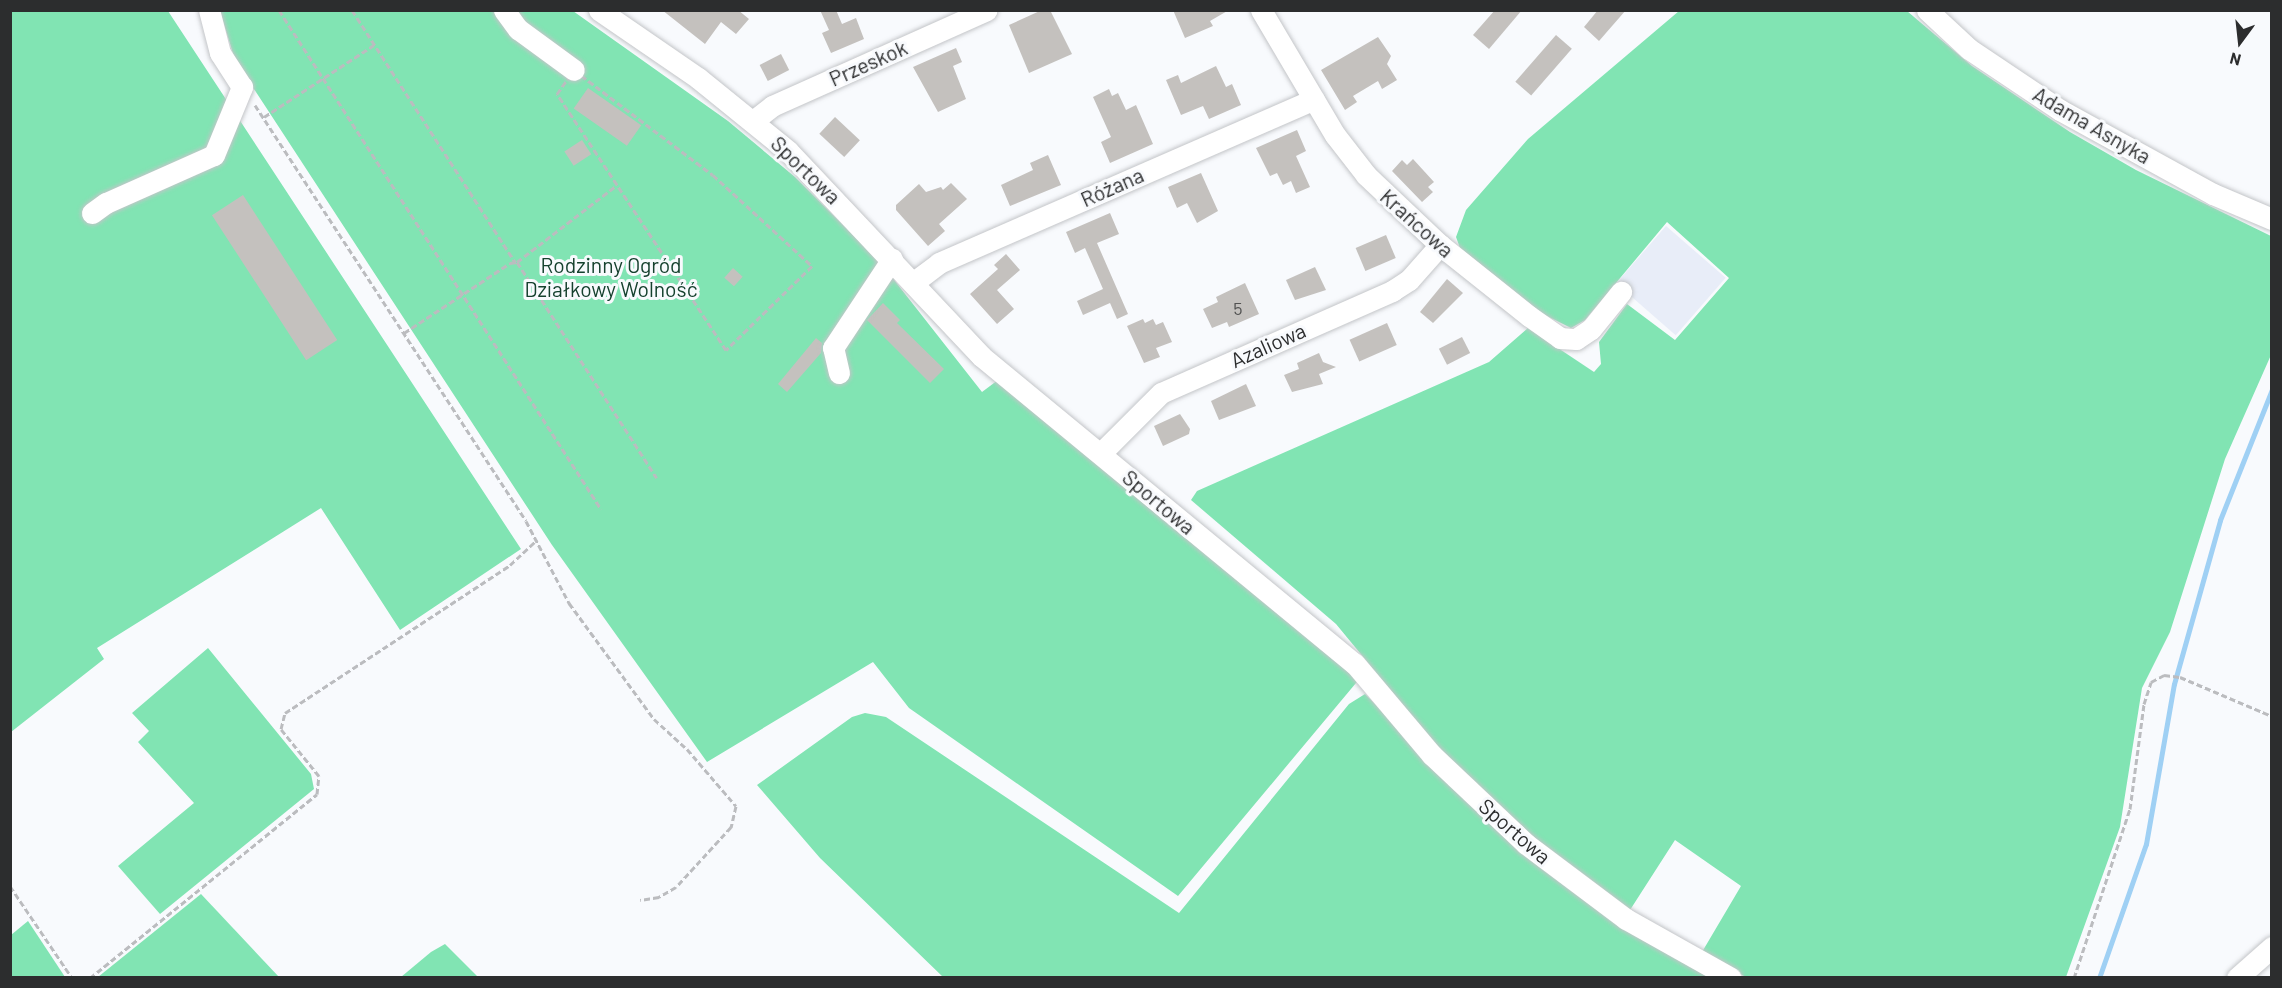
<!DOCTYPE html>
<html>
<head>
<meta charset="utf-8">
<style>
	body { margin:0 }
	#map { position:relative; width:2282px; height:988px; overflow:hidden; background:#f8fafd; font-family:Barlow,sans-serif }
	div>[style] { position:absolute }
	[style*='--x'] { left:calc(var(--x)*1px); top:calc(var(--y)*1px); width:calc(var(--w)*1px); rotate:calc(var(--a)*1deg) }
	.built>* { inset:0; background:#e8edf8; transform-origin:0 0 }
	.green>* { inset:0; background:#81e4b3 }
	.stream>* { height:5px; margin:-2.5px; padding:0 2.5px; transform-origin:2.5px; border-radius:2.5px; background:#9fd0f4 }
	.building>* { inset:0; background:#c4c1be; transform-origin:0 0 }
	.path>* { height:3px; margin-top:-1.5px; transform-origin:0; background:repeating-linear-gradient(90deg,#bbbcbf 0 6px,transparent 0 9px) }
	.roads { filter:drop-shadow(0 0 2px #c3c5c8) drop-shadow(0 0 2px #c3c5c8) }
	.minor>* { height:21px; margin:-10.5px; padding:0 10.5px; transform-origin:10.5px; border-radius:10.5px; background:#fff }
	span { translate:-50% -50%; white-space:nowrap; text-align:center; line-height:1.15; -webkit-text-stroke:6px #f8fafd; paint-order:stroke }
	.number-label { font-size:18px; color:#525252 }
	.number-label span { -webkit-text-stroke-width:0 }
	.street-label { font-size:21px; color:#2c2d2e }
	.park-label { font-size:21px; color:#15412e }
	.frame { position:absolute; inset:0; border:12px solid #2c2d2e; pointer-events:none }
	.north { position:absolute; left:2210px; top:12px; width:60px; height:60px; -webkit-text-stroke:4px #f8fafd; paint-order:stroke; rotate:195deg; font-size:16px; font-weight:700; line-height:24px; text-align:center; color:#2c2d2e }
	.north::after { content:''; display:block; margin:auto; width:21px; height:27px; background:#2c2d2e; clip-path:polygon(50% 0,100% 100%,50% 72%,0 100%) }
</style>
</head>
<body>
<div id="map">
	<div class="built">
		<i style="left:1666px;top:226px;width:79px;height:76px;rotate:41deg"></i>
	</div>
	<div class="green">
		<i style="clip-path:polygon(10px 11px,168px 11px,521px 549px,400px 630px,321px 508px,97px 648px,104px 659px,11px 732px)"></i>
		<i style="clip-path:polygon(220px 11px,573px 11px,728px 121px,795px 177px,880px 262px,982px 392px,998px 380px,1361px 677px,1178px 896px,909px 708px,873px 662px,707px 762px,552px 545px,235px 60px)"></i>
		<i style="clip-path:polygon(1679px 11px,1907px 11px,1972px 66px,2070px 132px,2136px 170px,2271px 236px,2271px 355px,2225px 459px,2170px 632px,2142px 688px,2120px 827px,2066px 977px,1748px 978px,1713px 961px,1702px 952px,1741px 886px,1675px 840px,1630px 910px,1544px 850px,1444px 755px,1336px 624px,1191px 500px,1197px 491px,1489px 362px,1528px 328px,1594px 372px,1601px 364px,1599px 342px,1627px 304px,1675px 340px,1729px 278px,1667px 222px,1585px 320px,1571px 328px,1543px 314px,1460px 248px,1456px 237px,1466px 210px,1528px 139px)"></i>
		<i style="clip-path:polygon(208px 648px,311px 774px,314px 789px,160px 914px,118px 866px,194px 803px,138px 742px,149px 731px,132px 713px)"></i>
		<i style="clip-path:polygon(1365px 694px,1538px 866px,1613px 922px,1708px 977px,943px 977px,820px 858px,757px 785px,852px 717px,865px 713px,886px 717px,1179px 913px,1349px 704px)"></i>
		<i style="clip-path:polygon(201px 894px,279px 977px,98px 977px)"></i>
		<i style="clip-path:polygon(28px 921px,65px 977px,11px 977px,11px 935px)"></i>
		<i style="clip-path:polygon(445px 944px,478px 977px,401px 977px,431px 952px)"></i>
	</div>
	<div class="stream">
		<i style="--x:2099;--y:978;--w:142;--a:-70.7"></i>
		<i style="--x:2146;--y:844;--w:162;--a:-80.1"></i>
		<i style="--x:2174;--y:684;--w:170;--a:-74.3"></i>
		<i style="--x:2220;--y:520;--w:141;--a:-68.3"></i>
	</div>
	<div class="building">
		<i style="clip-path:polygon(662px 10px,738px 10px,749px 19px,736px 34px,721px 22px,705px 44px)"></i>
		<i style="clip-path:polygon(820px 10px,836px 10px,842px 24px,856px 18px,864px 39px,831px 53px,822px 33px,829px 30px)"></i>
		<i style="clip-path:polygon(1042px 10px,1050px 10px,1072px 54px,1029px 73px,1009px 25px)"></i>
		<i style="clip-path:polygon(1173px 10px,1229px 10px,1210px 21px,1213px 26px,1185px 38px)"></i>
		<i style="clip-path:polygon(1495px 10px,1522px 10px,1489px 49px,1473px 35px)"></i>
		<i style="clip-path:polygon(1598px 10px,1626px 10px,1599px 41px,1584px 27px)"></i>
		<i style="left:1556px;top:35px;width:21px;height:62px;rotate:41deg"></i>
		<i style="clip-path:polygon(1378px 37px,1391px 56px,1387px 64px,1397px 80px,1382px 89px,1378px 81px,1353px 96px,1357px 102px,1345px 110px,1321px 70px)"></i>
		<i style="clip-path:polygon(956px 48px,962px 62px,953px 66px,966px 99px,938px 112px,913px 67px)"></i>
		<i style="left:781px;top:54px;width:18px;height:24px;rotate:63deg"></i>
		<i style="clip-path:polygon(1216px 66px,1226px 87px,1232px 84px,1241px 105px,1209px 119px,1203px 106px,1181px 115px,1166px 80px,1178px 75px,1181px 83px)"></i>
		<i style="left:588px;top:88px;width:65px;height:25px;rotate:35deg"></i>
		<i style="clip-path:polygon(1109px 89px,1112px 96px,1118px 93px,1126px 110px,1136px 105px,1153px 144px,1110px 163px,1101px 142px,1111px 137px,1093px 97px)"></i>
		<i style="left:835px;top:117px;width:34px;height:23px;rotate:43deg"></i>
		<i style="clip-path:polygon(1297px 130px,1306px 151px,1296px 156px,1310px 187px,1296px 193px,1291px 181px,1283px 185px,1277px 173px,1270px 176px,1256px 148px)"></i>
		<i style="left:582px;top:140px;width:17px;height:21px;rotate:57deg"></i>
		<i style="clip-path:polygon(1048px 155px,1061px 185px,1010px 206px,1001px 185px,1033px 170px,1030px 163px)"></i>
		<i style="clip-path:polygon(1413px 159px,1434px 182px,1428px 187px,1433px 192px,1422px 202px,1392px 171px,1402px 160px,1407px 165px)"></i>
		<i style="clip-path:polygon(1201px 173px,1218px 211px,1197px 223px,1187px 203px,1177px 208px,1168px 187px)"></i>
		<i style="clip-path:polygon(951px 183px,967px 199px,939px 224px,945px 231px,928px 246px,896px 210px,896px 205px,919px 184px,926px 192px,941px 187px,943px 190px)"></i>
		<i style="left:243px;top:195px;width:173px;height:37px;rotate:57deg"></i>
		<i style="clip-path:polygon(1110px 213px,1119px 234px,1097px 243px,1128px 314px,1117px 319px,1110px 303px,1083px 315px,1077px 301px,1103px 289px,1085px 248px,1075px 253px,1066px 232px)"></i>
		<i style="left:1386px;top:235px;width:25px;height:33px;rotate:67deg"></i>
		<i style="clip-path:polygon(1006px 254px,1020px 270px,997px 290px,1014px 309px,997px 324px,970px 294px,998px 269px,994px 265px)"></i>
		<i style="clip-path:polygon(1315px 267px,1326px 290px,1295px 300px,1286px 280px)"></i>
		<i style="left:733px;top:268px;width:13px;height:13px;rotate:42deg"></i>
		<i style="clip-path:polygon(1447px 279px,1463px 293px,1433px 323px,1420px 312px)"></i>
		<i style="clip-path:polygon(1245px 283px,1259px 314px,1229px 327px,1227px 322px,1212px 328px,1203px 309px,1218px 302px,1216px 297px)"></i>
		<i style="clip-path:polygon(883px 303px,900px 320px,897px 323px,944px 369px,930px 383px,867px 320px)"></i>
		<i style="clip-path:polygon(1143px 319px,1145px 323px,1153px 319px,1156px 325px,1163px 322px,1172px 342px,1156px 348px,1160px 357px,1144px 363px,1127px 326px)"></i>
		<i style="left:1387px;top:323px;width:24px;height:41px;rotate:66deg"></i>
		<i style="left:1462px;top:337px;width:18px;height:26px;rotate:63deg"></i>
		<i style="clip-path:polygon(816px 338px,822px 343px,821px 353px,787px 392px,778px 384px)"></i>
		<i style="clip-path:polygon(1319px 353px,1323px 362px,1336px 367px,1319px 374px,1323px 384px,1292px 392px,1284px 375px,1299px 369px,1297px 363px)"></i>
		<i style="clip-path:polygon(1246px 384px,1256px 406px,1219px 420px,1211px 401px)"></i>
		<i style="clip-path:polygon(1180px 414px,1190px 429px,1189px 434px,1163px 446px,1154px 426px)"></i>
	</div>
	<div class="path">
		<i style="--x:279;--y:10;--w:594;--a:57.17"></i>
		<i style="--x:352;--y:10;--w:300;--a:57.1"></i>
		<i style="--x:574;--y:70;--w:174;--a:37.1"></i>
		<i style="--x:713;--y:175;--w:134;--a:42.6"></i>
		<i style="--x:812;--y:266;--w:120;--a:135.7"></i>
		<i style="--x:726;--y:350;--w:307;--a:-123.4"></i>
		<i style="--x:557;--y:94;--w:29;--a:-55"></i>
		<i style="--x:255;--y:105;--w:496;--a:56.9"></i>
		<i style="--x:526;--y:521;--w:93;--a:62.3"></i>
		<i style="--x:569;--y:603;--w:144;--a:53.8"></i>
		<i style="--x:654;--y:719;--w:45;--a:42.3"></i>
		<i style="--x:687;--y:749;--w:75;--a:49.3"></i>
		<i style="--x:736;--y:806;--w:22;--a:103"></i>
		<i style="--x:731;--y:827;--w:81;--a:132.5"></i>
		<i style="--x:676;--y:887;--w:20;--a:150"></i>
		<i style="--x:659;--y:897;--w:19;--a:171"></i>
		<i style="--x:264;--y:117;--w:131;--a:-33.2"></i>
		<i style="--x:517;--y:262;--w:257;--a:57.1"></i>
		<i style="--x:404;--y:333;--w:127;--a:-33.4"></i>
		<i style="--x:510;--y:263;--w:7;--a:-8"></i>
		<i style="--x:517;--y:262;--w:126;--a:-37.6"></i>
		<i style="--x:10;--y:886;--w:111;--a:56"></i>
		<i style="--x:90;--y:978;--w:292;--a:-39"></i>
		<i style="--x:317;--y:794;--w:18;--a:-84"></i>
		<i style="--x:319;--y:776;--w:60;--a:-129"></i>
		<i style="--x:281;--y:729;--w:16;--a:-76"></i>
		<i style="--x:285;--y:713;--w:269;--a:-33.3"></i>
		<i style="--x:510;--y:565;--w:37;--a:-43"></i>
		<i style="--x:2074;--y:978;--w:178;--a:-71.7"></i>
		<i style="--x:2130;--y:809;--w:106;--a:-82.4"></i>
		<i style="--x:2144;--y:704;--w:23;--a:-72"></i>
		<i style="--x:2151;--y:682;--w:15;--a:-28"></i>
		<i style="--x:2164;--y:675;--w:16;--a:7"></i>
		<i style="--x:2180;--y:677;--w:100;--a:23"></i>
	</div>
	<div class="roads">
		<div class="minor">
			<i style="--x:504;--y:10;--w:24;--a:54"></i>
			<i style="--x:518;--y:29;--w:69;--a:36.2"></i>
			<i style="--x:599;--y:10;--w:120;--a:34.5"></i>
			<i style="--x:698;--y:78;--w:116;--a:39"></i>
			<i style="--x:788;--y:151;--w:282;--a:46.7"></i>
			<i style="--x:981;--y:356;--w:484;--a:39.5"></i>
			<i style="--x:1355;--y:664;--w:119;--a:49.8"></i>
			<i style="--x:1432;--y:755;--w:129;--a:43.4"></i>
			<i style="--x:1526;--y:844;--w:125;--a:36.9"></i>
			<i style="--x:1626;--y:919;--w:120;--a:29.3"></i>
			<i style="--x:1261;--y:10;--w:145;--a:59.4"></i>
			<i style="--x:1335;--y:135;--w:51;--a:52.2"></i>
			<i style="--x:1366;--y:175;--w:102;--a:43.4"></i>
			<i style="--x:1440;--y:245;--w:114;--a:38.6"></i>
			<i style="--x:1529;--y:316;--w:38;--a:35"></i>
			<i style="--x:1560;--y:338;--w:16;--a:4"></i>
			<i style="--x:1576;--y:339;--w:18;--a:-34"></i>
			<i style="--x:1591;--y:329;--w:48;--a:-51"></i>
			<i style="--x:1927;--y:10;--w:57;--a:42.9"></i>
			<i style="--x:1969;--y:49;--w:110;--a:33.8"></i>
			<i style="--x:2060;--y:110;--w:175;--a:28.8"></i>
			<i style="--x:2213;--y:194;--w:64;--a:23"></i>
			<i style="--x:753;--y:121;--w:24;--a:-38"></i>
			<i style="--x:772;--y:106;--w:235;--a:-24.1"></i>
			<i style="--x:92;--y:213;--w:17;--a:-36"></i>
			<i style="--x:106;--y:203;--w:118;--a:-24"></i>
			<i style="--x:214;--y:155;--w:74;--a:-67.6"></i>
			<i style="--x:242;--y:87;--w:40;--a:-122.9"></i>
			<i style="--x:220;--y:53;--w:44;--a:-104.3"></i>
			<i style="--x:914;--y:282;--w:31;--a:-37"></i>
			<i style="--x:939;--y:263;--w:409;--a:-23.6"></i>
			<i style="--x:839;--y:373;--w:26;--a:-103"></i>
			<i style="--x:833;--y:348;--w:107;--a:-56.5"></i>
			<i style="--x:1101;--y:453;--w:85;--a:-45"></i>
			<i style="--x:1161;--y:393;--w:253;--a:-23.8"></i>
			<i style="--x:1392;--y:291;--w:20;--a:-33"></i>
			<i style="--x:1409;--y:280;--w:47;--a:-48.5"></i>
			<i style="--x:2237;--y:978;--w:47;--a:-41.5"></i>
		</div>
	</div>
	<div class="number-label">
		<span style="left:1238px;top:308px">5</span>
	</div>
	<div class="street-label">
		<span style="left:868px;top:63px;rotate:-24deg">Przeskok</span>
		<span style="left:2092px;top:125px;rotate:30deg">Adama Asnyka</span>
		<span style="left:806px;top:170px;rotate:44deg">Sportowa</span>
		<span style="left:1112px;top:187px;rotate:-24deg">Różana</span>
		<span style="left:1417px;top:223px;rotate:42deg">Krańcowa</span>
		<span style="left:1268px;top:345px;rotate:-24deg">Azaliowa</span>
		<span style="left:1159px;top:502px;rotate:40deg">Sportowa</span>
		<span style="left:1515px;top:831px;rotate:41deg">Sportowa</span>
	</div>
	<div class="park-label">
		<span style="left:611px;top:277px">Rodzinny Ogród<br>Działkowy Wolność</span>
	</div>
	<div class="frame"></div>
	<div class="north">N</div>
</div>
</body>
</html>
